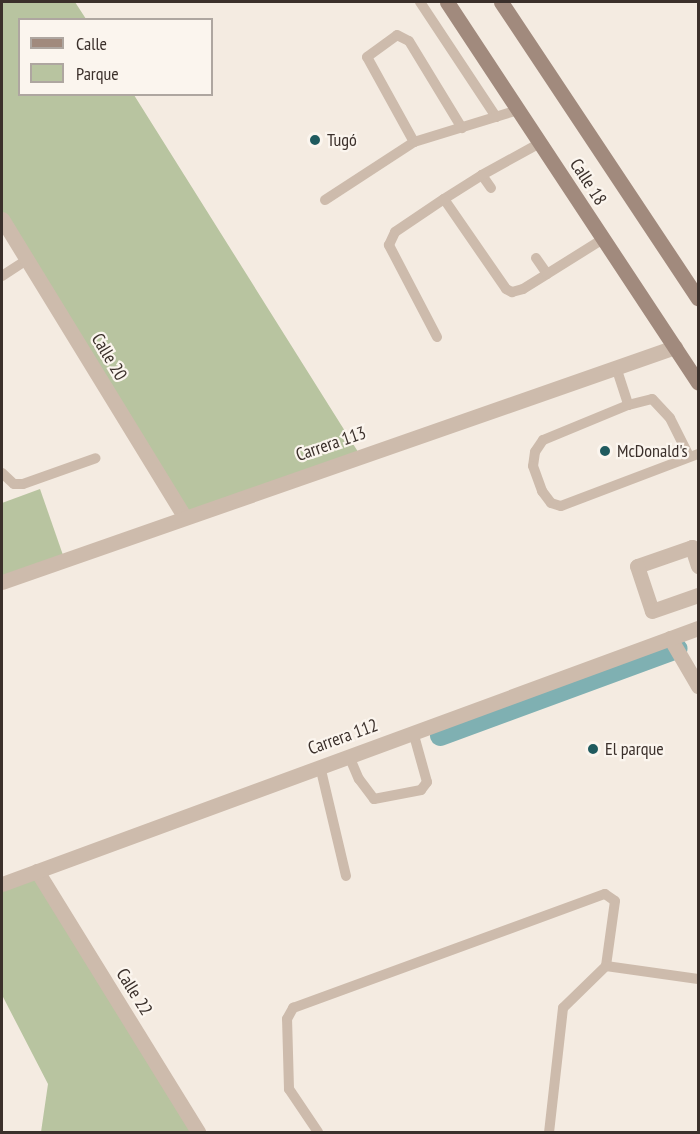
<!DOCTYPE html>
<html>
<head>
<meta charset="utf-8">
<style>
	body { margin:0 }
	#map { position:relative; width:700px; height:1134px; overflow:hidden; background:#f4ebe1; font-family:"PT Sans Narrow",sans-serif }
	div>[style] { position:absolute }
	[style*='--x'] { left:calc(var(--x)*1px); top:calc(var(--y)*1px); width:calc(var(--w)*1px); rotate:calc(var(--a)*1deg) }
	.green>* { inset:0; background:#b8c4a0 }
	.canal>* { height:21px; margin:-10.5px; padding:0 10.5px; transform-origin:10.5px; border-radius:10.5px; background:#7fb0b2 }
	.service>* { height:10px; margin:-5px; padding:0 5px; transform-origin:5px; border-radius:5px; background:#cdbbac }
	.pedestrian>* { height:15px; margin:-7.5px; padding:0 7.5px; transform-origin:7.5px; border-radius:7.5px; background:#cdbbac }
	.minor>* { height:15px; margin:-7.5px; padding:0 7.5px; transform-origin:7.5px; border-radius:7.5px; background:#cdbbac }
	.secondary>* { height:15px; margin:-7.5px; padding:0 7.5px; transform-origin:7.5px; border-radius:7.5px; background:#a18a7d }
	.dots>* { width:16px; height:16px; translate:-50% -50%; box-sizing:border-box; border:3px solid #fbf5ee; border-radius:50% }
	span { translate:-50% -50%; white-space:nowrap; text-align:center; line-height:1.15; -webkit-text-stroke:4.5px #fbf5ee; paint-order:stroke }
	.poi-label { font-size:18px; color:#3b302b }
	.left { translate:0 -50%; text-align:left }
	.street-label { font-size:18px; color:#3b302b }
	.frame { position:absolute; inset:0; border:3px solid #3b302b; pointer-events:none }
	.legend { position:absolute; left:18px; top:18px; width:195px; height:78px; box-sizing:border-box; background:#fbf5ee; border:2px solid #aea6a0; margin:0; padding:8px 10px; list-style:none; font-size:18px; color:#3b302b }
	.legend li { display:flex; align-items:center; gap:12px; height:30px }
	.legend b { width:30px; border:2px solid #aea6a0 }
</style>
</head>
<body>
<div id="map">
	<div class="green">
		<i style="clip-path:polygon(2px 2px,75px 2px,86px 19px,20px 20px,20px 94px,134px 95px,360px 455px,184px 516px,2px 219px)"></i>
		<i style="clip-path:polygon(40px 489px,64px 558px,2px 582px,2px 503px)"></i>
		<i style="clip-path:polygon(37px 871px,198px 1132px,41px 1132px,48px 1084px,2px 995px,2px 884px)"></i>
	</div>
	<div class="canal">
		<i style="--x:440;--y:735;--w:252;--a:-20.2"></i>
	</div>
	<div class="service">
		<i style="--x:420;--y:2;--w:138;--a:56.5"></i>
		<i style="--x:414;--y:142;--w:97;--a:-118.9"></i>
		<i style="--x:367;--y:57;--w:37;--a:-36"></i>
		<i style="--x:397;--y:35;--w:13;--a:27"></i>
		<i style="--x:409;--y:41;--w:102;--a:58.7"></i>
		<i style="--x:482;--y:175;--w:45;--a:147.7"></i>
		<i style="--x:444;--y:199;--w:109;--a:55.4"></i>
		<i style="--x:506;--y:289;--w:7;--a:27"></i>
		<i style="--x:512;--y:292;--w:11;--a:-15"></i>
		<i style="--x:523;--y:289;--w:28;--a:-32"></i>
		<i style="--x:491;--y:188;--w:16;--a:-125"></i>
		<i style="--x:482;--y:175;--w:66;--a:-28.9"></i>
		<i style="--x:325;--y:200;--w:106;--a:-33.1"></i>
		<i style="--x:414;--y:142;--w:109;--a:-17.1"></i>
		<i style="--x:536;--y:258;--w:19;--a:55"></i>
		<i style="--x:547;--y:274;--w:66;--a:-32"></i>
		<i style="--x:2;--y:276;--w:30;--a:-33"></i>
		<i style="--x:437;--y:337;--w:104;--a:-117.6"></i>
		<i style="--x:389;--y:245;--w:14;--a:-65"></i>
		<i style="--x:395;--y:232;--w:59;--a:-34"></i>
		<i style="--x:616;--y:367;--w:40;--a:72"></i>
		<i style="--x:689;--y:456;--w:42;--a:-116.6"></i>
		<i style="--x:670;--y:418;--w:26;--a:-133"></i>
		<i style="--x:652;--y:399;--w:25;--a:166"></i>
		<i style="--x:628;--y:405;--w:92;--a:157.6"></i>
		<i style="--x:543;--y:440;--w:14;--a:124"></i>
		<i style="--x:535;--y:452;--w:14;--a:98"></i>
		<i style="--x:533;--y:466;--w:27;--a:70"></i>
		<i style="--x:542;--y:491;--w:15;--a:53"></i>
		<i style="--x:551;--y:503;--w:10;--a:17"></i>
		<i style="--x:561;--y:506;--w:147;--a:-20.8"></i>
		<i style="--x:2;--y:473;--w:16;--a:43"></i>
		<i style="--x:14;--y:484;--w:9;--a:0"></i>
		<i style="--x:23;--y:484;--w:77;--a:-19.6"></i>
		<i style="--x:349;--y:756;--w:25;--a:67"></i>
		<i style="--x:359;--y:779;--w:25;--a:53"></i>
		<i style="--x:374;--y:799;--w:48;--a:-10.8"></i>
		<i style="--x:421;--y:790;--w:10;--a:-53"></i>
		<i style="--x:427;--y:782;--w:52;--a:-105.6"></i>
		<i style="--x:320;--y:766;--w:113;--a:76.7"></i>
		<i style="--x:606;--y:966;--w:93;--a:8"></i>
		<i style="--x:318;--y:1132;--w:52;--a:-124"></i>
		<i style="--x:289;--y:1089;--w:70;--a:-91.6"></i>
		<i style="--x:287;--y:1019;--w:13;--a:-61"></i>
		<i style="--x:293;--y:1008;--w:332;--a:-20.1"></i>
		<i style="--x:605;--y:894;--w:12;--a:35"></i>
		<i style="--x:615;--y:901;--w:66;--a:97.9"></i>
		<i style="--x:606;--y:966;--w:60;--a:135.7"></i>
		<i style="--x:563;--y:1008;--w:125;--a:96.4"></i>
	</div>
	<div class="pedestrian">
		<i style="--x:698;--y:566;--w:20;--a:-108"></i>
		<i style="--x:692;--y:547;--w:58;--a:160.9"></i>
		<i style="--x:637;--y:566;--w:47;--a:71.6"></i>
		<i style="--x:652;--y:611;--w:49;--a:-19.2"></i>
	</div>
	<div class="minor">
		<i style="--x:2;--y:219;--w:348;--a:58.5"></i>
		<i style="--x:2;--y:582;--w:713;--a:-19.25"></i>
		<i style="--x:670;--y:638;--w:56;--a:59.7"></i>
		<i style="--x:37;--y:871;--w:307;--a:58.3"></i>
		<i style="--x:2;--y:884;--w:742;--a:-20.19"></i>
	</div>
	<div class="secondary">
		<i style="--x:447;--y:2;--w:456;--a:56.6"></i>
		<i style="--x:501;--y:2;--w:356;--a:56.4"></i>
	</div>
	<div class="dots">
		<i style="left:315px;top:140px;background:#1f5a5e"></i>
		<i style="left:605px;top:451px;background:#1f5a5e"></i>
		<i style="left:593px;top:749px;background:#1f5a5e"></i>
	</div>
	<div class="poi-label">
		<span class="left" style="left:327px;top:140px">Tugó</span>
		<span class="left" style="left:617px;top:451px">McDonald's</span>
		<span class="left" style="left:605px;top:749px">El parque</span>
	</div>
	<div class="street-label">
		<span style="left:588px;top:182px;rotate:57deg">Calle 18</span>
		<span style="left:109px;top:357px;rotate:59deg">Calle 20</span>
		<span style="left:331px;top:444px;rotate:-19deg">Carrera 113</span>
		<span style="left:343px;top:737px;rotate:-20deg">Carrera 112</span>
		<span style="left:134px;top:992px;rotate:58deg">Calle 22</span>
	</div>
	<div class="frame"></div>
	<ul class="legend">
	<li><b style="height:8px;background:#a18a7d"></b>Calle</li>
	<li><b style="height:16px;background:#b8c4a0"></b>Parque</li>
	</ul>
</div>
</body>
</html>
